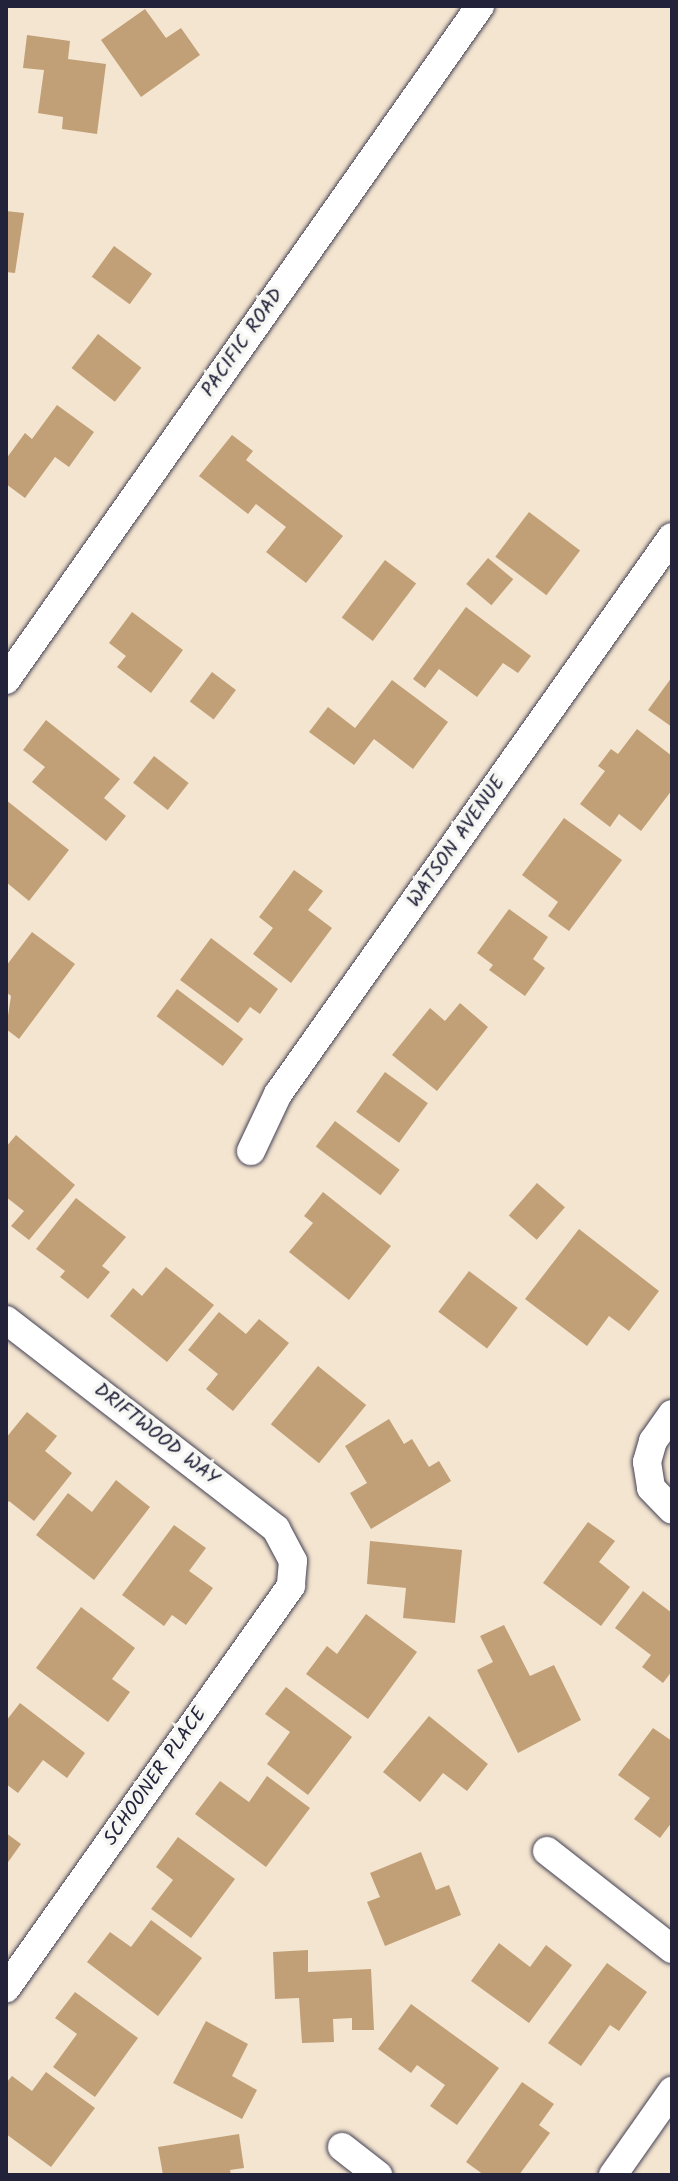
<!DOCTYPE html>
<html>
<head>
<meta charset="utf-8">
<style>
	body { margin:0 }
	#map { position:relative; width:678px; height:2181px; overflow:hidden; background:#f4e5d0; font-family:Kalam,sans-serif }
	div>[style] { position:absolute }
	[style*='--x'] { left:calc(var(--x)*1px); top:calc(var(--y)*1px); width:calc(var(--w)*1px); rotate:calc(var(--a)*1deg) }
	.building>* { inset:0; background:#c1a077; transform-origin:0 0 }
	.roads { filter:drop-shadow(0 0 2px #423f51) drop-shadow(0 0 2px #423f51) }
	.minor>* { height:28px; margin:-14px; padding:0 14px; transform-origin:14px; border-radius:14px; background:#fff }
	span { translate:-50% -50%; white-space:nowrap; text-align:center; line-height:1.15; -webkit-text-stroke:7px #f6f6f2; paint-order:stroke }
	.street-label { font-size:20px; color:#22223b }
	.frame { position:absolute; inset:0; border:8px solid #22223b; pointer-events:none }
</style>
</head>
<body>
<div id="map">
	<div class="building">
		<i style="clip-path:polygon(145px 9px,166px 38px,181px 28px,200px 55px,141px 97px,101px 40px)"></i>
		<i style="clip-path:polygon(27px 35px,70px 41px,68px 59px,106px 64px,97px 134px,62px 129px,63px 117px,38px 113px,44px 70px,23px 68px)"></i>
		<i style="clip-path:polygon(6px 211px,24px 213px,15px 273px,6px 272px)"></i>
		<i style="left:114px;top:246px;width:47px;height:38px;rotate:36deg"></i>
		<i style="left:98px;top:334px;width:55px;height:43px;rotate:38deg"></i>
		<i style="clip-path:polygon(57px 405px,94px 432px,69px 467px,55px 457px,25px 498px,6px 484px,6px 459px,25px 433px,32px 439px)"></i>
		<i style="clip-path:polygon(232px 435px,253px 451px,246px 460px,343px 536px,306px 583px,266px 552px,286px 527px,256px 504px,248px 514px,199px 476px)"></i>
		<i style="left:529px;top:512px;width:64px;height:56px;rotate:37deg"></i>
		<i style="left:488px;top:558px;width:33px;height:34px;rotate:40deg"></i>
		<i style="left:385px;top:560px;width:39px;height:72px;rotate:37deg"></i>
		<i style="clip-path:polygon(466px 607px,531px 656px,518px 673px,503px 663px,477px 697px,439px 669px,425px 688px,413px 679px)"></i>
		<i style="clip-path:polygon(132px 612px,183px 650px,151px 693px,117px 667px,126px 656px,109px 643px)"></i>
		<i style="left:212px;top:672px;width:30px;height:37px;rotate:37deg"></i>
		<i style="clip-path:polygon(672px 677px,672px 727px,648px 710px)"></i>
		<i style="clip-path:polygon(392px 680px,448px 722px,413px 769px,374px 739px,354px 765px,309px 732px,328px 707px,355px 728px)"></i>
		<i style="clip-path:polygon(46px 720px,120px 779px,104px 798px,126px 816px,106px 841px,32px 782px,45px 767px,23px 750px)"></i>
		<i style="clip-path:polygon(637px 729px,672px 756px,672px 790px,641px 831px,619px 814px,610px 827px,580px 804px,605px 771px,598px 766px,611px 749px,618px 754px)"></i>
		<i style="left:154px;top:756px;width:44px;height:34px;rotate:38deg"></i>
		<i style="clip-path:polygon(6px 800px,69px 850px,29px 901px,6px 882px)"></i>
		<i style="clip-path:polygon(564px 818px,622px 860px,569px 931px,548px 916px,558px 902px,522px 875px)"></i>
		<i style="clip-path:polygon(294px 870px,323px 891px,308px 910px,332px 928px,291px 983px,253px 954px,273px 928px,259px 917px)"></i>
		<i style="clip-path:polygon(509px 909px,548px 937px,533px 959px,545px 968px,525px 996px,489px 970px,493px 965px,477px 953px)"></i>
		<i style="clip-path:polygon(32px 932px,75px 964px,19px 1039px,6px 1029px,11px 996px,6px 992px,6px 966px)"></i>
		<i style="clip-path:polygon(211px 938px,278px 989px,260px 1014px,250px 1007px,238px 1023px,180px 980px)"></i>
		<i style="left:177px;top:989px;width:83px;height:34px;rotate:37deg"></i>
		<i style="clip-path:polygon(460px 1003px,488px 1027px,437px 1091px,392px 1055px,430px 1008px,445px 1021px)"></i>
		<i style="left:385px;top:1072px;width:53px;height:49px;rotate:36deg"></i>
		<i style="left:335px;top:1121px;width:81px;height:32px;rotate:37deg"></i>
		<i style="clip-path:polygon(16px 1135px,75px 1185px,29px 1240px,11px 1226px,24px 1211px,6px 1197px,6px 1147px)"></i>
		<i style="left:537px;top:1183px;width:37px;height:43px;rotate:41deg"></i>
		<i style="clip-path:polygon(323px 1192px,391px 1246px,349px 1300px,289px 1252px,313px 1223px,304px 1216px)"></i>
		<i style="clip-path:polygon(76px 1198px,126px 1237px,102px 1266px,110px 1272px,88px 1299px,60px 1277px,65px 1271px,36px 1249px)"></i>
		<i style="clip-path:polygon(579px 1229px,659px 1291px,629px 1331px,609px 1316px,587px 1346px,525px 1299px)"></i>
		<i style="clip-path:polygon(166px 1267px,214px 1305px,167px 1362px,110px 1316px,133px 1288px,142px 1296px)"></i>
		<i style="left:469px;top:1271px;width:61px;height:51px;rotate:37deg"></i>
		<i style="clip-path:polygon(219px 1312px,246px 1334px,259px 1319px,289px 1343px,233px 1411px,206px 1389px,218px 1374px,188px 1350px)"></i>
		<i style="left:318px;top:1366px;width:62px;height:75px;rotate:39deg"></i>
		<i style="clip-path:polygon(27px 1412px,57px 1436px,45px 1451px,72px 1473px,34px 1521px,9px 1501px,6px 1505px,6px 1438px)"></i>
		<i style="clip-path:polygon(389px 1419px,404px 1444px,412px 1439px,429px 1467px,439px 1461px,451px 1481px,371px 1529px,350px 1493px,367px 1483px,345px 1446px)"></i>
		<i style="clip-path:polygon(116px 1480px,150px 1507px,94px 1580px,36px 1535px,68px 1493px,92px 1512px)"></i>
		<i style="clip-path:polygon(588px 1522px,615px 1541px,599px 1562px,630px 1587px,601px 1626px,543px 1583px)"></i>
		<i style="clip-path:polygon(174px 1525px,206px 1548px,189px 1571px,213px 1588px,186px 1625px,172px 1615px,164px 1626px,122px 1595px)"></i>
		<i style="clip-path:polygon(370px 1541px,462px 1550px,455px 1623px,403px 1618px,406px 1588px,367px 1584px)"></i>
		<i style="clip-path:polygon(643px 1591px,672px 1613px,672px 1671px,663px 1683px,642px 1667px,651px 1655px,615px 1628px)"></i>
		<i style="clip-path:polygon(81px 1607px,135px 1648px,112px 1679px,130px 1692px,108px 1722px,36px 1668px)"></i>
		<i style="clip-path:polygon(366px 1614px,417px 1652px,368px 1719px,306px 1674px,327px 1646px,337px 1654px)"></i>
		<i style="clip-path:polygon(504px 1625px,530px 1676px,554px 1665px,581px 1720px,518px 1753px,477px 1670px,493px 1662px,480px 1636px)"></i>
		<i style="clip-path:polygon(286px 1687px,352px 1737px,308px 1795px,267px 1764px,290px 1732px,265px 1714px)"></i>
		<i style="clip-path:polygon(20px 1703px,85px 1753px,67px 1778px,43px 1760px,18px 1793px,6px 1784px,6px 1721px)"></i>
		<i style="clip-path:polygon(429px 1716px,488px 1764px,467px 1791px,443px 1773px,420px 1802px,383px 1772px)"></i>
		<i style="clip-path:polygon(653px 1728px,672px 1741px,672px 1822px,660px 1838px,634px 1819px,650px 1798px,618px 1775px)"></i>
		<i style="clip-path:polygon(267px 1776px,310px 1808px,266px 1867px,195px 1814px,220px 1781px,249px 1802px)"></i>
		<i style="clip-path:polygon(6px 1833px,21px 1844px,6px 1865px)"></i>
		<i style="clip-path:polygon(178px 1837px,235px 1879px,191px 1938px,151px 1909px,173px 1880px,156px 1867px)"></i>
		<i style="clip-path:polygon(421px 1852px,436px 1890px,449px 1885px,461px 1915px,385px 1946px,367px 1902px,380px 1897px,370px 1873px)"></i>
		<i style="clip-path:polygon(151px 1920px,202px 1958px,158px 2016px,87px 1962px,110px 1932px,131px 1947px)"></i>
		<i style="clip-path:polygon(499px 1943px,530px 1967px,546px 1945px,572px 1965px,529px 2023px,471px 1981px)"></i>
		<i style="clip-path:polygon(308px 1950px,308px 1972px,371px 1969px,374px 2030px,352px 2030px,352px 2018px,333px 2019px,334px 2042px,302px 2043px,299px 1998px,275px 1999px,273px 1952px)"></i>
		<i style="clip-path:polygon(607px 1963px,647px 1992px,619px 2031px,610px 2025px,581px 2066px,548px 2043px)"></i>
		<i style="clip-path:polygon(75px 1992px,138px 2038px,95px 2097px,53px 2067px,77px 2034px,55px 2018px)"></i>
		<i style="clip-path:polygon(411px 2004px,499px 2068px,457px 2125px,430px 2106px,445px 2085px,417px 2065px,411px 2073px,378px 2049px)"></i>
		<i style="clip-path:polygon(206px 2021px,248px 2044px,232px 2076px,257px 2090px,242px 2119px,173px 2083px)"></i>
		<i style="clip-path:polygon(46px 2072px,95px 2108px,51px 2167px,6px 2134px,6px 2083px,12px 2076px,32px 2091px)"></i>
		<i style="clip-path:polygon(522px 2082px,554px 2104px,539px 2125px,550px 2133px,519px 2175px,484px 2175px,466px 2162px)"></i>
		<i style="clip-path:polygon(239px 2134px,244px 2168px,230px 2170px,231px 2175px,163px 2175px,158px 2147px)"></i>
	</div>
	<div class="roads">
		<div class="minor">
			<i style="--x:6;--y:680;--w:824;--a:-54.88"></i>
			<i style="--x:251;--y:1151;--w:63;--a:-64.7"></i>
			<i style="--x:278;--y:1094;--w:682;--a:-54.73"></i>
			<i style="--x:6;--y:1320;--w:341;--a:37.7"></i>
			<i style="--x:276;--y:1529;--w:36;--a:62"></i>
			<i style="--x:293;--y:1561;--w:25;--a:95"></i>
			<i style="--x:291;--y:1586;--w:493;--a:125.3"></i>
			<i style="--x:672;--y:1414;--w:33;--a:125"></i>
			<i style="--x:653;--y:1441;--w:22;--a:106"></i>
			<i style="--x:647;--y:1462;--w:26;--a:81"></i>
			<i style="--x:651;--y:1488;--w:30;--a:46"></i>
			<i style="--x:547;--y:1851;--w:159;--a:38.1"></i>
			<i style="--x:342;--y:2147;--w:46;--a:37.9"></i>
			<i style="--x:613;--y:2175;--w:103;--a:-54.9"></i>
		</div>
	</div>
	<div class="street-label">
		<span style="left:243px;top:343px;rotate:-55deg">PACIFIC ROAD</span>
		<span style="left:457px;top:842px;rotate:-55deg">WATSON AVENUE</span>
		<span style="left:156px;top:1435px;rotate:38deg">DRIFTWOOD WAY</span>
		<span style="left:156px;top:1777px;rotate:-55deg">SCHOONER PLACE</span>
	</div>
	<div class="frame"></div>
</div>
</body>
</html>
